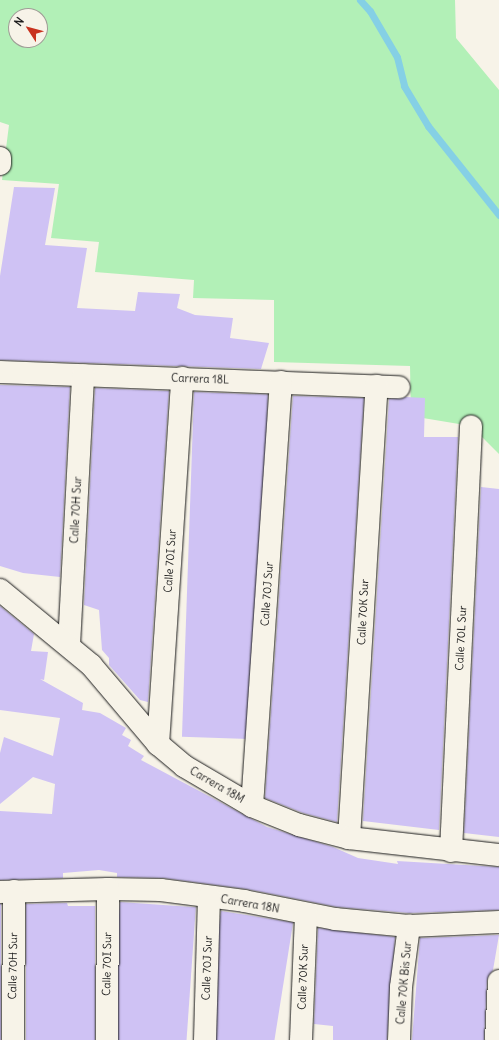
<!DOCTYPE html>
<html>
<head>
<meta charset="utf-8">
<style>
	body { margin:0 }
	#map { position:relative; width:499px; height:1040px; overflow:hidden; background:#f7f3e8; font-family:Delius,sans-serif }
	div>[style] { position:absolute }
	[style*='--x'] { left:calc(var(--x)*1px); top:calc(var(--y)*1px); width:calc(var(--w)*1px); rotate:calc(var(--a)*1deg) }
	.green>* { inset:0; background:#b2f0b7 }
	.stream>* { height:7px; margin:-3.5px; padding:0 3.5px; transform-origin:3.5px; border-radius:3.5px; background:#85d0e5 }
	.building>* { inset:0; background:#cfc2f4; transform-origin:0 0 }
	.roads { filter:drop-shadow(0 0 1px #1c1c1c) drop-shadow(0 0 1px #1c1c1c) }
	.minor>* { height:22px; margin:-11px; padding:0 11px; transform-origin:11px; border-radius:11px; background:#f7f3e8 }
	.tertiary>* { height:22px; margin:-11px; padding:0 11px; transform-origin:11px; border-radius:11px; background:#f7f3e8 }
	span { translate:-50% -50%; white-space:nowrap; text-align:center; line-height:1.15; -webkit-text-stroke:3px #f7f3e8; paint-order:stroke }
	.street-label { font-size:11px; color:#1c1c1c }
	.north { position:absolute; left:8px; top:8px; width:40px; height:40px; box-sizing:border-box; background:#f7f3e8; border:1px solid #9f9d96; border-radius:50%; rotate:306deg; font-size:11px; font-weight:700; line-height:16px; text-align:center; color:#1c1c1c }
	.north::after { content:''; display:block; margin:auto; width:14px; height:18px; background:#c8321e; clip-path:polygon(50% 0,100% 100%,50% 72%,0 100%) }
</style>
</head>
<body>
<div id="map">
	<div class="green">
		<i style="clip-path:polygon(evenodd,0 0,455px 0,456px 38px,499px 90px,499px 454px,471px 426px,411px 416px,410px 366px,274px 362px,274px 300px,193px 298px,194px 280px,95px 272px,99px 242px,51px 238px,59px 184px,2px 180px,9px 125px,0 122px,0 0,16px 16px,40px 16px,40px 40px,16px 40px,16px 16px)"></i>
	</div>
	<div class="stream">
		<i style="--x:360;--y:0;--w:15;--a:48"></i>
		<i style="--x:370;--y:11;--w:53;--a:59.6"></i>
		<i style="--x:397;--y:57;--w:30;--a:76"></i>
		<i style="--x:404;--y:86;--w:47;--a:59"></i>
		<i style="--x:428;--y:126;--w:114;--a:51.4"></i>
	</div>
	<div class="building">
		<i style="clip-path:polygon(14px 187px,55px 188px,45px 245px,87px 248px,77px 308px,135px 311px,138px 292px,180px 294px,177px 308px,195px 315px,233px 318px,230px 338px,269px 343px,261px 369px,0 360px,0 276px)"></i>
		<i style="clip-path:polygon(0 385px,70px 387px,60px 577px,23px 573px,0 566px)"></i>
		<i style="clip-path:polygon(95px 388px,169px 391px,148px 702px,140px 700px,109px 665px,109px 658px,102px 650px,99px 610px,84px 605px)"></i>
		<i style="left:194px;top:392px;width:74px;height:345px;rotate:2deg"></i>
		<i style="clip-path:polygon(293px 396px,364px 398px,337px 822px,303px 813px,265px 798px)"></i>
		<i style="clip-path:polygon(406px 397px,425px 398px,424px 437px,458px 437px,439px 830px,363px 821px,389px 399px)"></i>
		<i style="clip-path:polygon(481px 487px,499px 489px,499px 837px,464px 833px)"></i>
		<i style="clip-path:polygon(0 606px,34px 634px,31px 651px,48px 652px,44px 680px,40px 679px,83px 703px,82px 710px,100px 713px,126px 728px,122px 735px,131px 740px,128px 746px,144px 756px,141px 760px,267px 827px,333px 847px,358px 858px,398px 864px,397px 861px,499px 867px,499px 910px,409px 913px,337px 907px,246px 889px,163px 878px,117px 877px,117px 873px,99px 870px,63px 873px,63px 878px,0 880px,0 811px,52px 814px,55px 784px,33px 777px,0 804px,0 753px,4px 737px,53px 756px,60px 718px,0 710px)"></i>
		<i style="left:120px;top:902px;width:76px;height:138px;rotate:4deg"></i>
		<i style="clip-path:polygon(67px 903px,68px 906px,95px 906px,95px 1040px,26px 1040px,26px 904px)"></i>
		<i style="left:0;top:904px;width:1px;height:136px"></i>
		<i style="left:221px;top:911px;width:73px;height:129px;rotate:9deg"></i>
		<i style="clip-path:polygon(318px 928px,395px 937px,387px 1040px,333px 1040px,333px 1026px,314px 1024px)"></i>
		<i style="clip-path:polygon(499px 935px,493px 970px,487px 980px,484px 1040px,412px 1040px,420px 938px)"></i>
	</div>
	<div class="roads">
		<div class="minor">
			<i style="--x:0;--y:158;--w:6;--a:90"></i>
			<i style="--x:0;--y:372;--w:399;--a:2.2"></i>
			<i style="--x:69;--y:645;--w:270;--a:-87"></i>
			<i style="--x:158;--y:744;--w:367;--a:-86.2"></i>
			<i style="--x:252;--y:806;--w:425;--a:-86.1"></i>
			<i style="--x:349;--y:838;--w:453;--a:-86.5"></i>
			<i style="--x:451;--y:851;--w:425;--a:-87.3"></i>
			<i style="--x:0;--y:892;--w:108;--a:-1.6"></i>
			<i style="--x:108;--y:889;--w:53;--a:1.1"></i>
			<i style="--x:161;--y:890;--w:84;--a:7.5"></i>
			<i style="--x:244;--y:901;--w:93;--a:11.2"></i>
			<i style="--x:335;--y:919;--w:74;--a:5.4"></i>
			<i style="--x:409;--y:926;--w:90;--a:-2.5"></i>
			<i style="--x:13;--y:1040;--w:149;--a:-89.6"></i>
			<i style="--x:107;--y:1040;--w:151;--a:-89.6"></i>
			<i style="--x:205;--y:1040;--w:143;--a:-88.4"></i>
			<i style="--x:301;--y:1040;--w:126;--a:-87.7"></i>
			<i style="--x:399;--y:1040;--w:53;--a:-87.8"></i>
			<i style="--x:401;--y:987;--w:62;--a:-82.5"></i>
			<i style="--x:496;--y:1040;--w:59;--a:-87.1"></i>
		</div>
		<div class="tertiary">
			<i style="--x:0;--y:590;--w:118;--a:39.5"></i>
			<i style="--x:91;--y:665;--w:104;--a:49.7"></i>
			<i style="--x:158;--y:744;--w:34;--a:40"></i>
			<i style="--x:184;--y:766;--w:79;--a:30.5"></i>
			<i style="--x:252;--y:806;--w:51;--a:22"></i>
			<i style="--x:299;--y:825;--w:52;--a:14.6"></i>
			<i style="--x:349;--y:838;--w:151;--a:6.5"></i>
		</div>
	</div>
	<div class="street-label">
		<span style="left:200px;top:379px;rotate:2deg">Carrera 18L</span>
		<span style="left:76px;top:510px;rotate:-87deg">Calle 70H Sur</span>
		<span style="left:170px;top:561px;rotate:-86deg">Calle 70I Sur</span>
		<span style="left:267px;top:594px;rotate:-86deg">Calle 70J Sur</span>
		<span style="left:363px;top:612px;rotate:-87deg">Calle 70K Sur</span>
		<span style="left:461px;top:638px;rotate:-87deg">Calle 70L Sur</span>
		<span style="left:217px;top:785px;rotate:30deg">Carrera 18M</span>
		<span style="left:250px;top:904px;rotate:10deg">Carrera 18N</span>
		<span style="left:107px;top:964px;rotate:-89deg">Calle 70I Sur</span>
		<span style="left:13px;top:966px;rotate:-89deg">Calle 70H Sur</span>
		<span style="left:207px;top:968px;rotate:-88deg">Calle 70J Sur</span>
		<span style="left:303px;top:977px;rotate:-88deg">Calle 70K Sur</span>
		<span style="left:404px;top:983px;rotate:-85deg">Calle 70K Bis Sur</span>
	</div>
	<div class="north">N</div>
</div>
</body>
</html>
